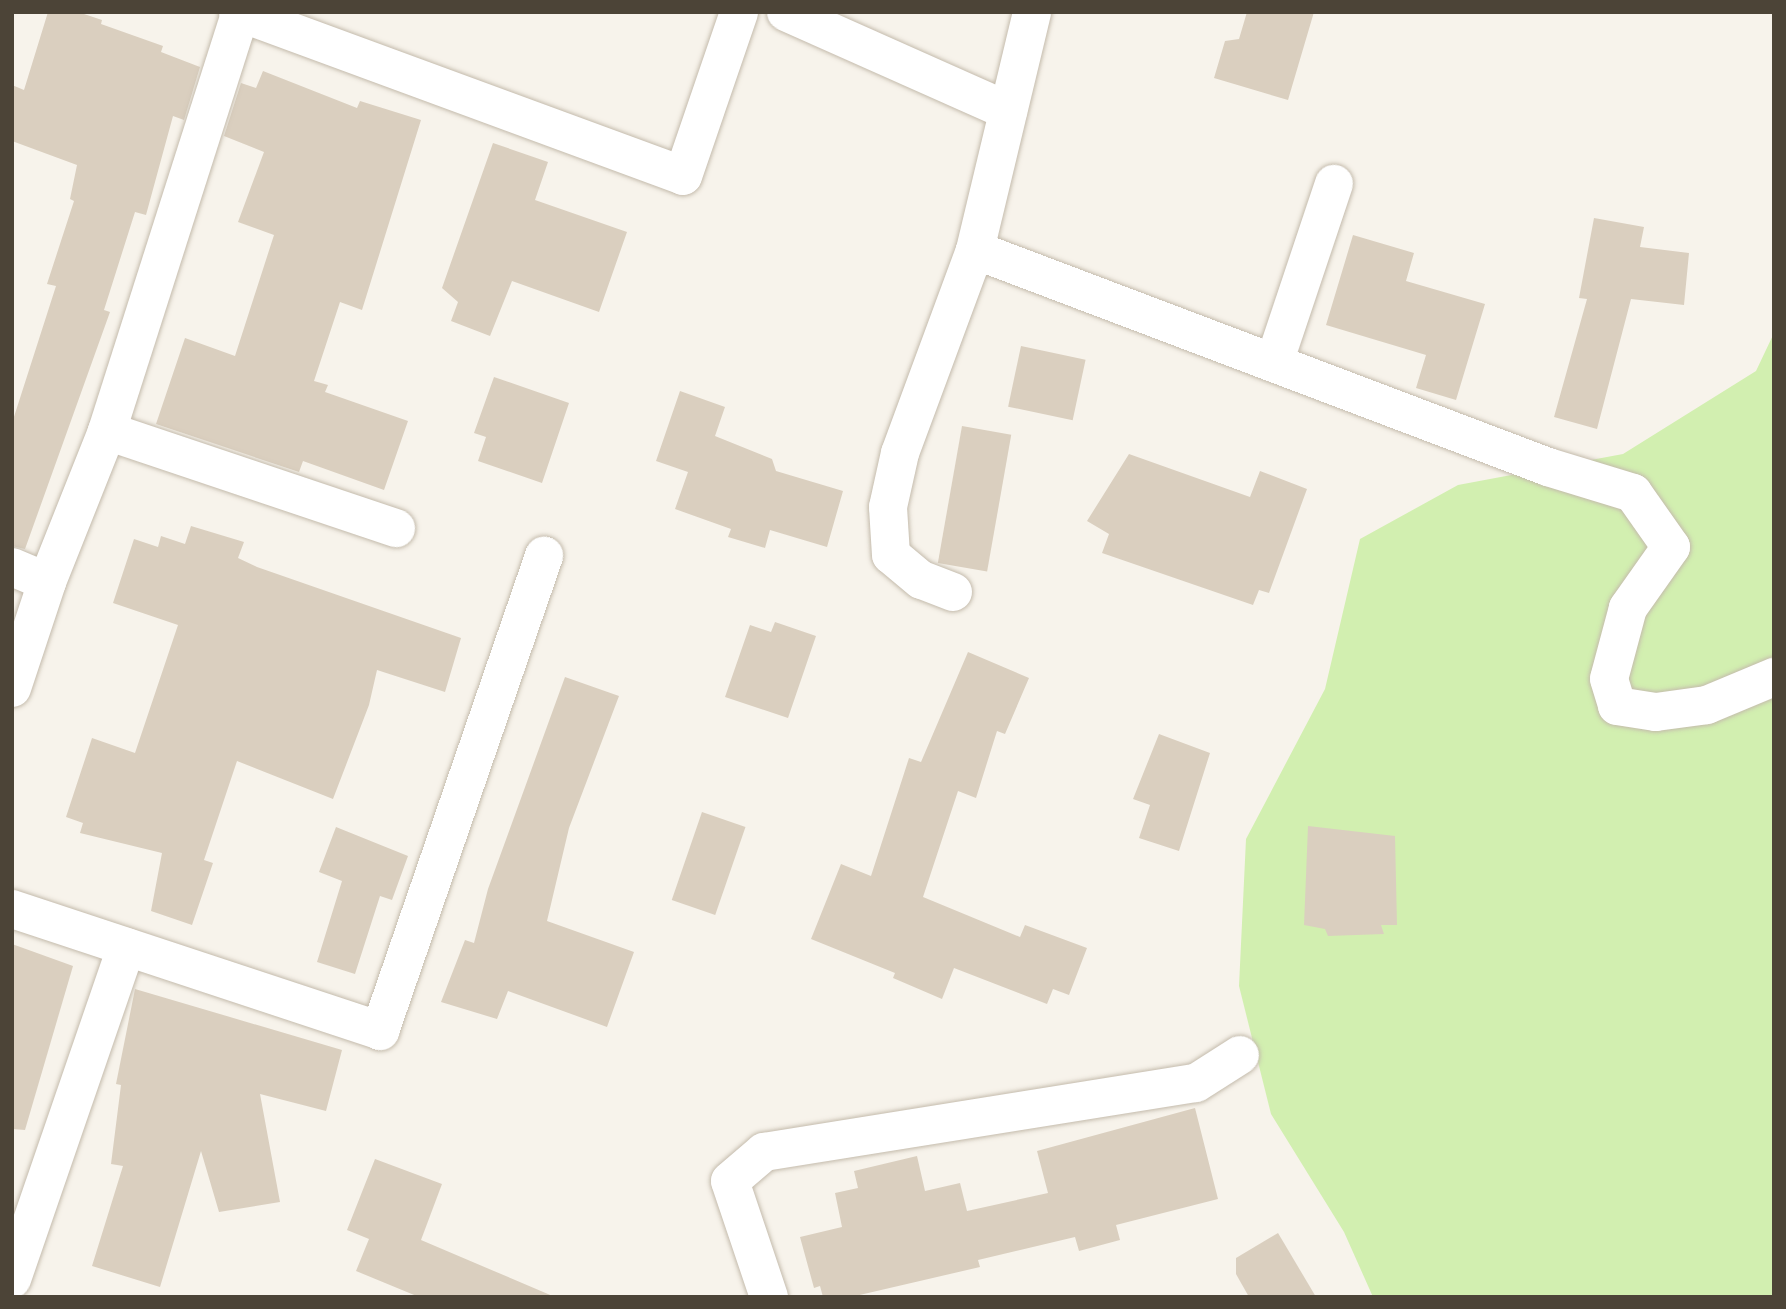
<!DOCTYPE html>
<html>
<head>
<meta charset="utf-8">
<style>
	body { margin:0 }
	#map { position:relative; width:1786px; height:1309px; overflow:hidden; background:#f7f3eb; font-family:"Varela Round",sans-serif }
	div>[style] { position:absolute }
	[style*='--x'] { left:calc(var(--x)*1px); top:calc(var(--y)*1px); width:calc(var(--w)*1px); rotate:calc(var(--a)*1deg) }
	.green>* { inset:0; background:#d2efb0 }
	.building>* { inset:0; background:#dacfbf; transform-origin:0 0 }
	.roads { filter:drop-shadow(0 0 2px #c4bbac) drop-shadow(0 0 2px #c4bbac) }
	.minor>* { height:38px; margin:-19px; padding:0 19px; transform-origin:19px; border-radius:19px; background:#fff }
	span { translate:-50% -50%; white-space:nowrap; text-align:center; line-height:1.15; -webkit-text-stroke:7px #fff; paint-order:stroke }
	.frame { position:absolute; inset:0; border:14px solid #4c4437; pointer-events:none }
</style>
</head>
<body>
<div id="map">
	<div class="green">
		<i style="clip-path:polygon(1774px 333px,1774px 1297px,1373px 1297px,1344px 1232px,1271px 1114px,1239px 986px,1246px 839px,1325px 689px,1360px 539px,1458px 485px,1623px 454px,1756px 371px)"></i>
	</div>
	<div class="building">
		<i style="clip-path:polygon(48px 12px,78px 12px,102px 20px,101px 24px,163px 46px,161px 52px,200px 67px,184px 120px,173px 116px,146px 215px,135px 212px,104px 310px,110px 312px,25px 549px,12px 546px,12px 423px,56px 286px,47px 284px,74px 201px,70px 199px,77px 165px,12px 141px,12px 85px,24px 90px)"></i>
		<i style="clip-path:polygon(1247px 12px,1314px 12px,1288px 100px,1214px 78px,1225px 41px,1239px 39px)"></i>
		<i style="clip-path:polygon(263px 71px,357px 108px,360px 101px,421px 120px,362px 310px,340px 302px,314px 381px,328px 385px,325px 392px,408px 421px,384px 490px,303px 461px,299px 472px,156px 424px,185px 338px,235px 356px,274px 235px,238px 222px,264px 152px,224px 136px,241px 83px,256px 88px)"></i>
		<i style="clip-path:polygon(493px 143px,548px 162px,535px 200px,627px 232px,599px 312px,512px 281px,490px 336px,451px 321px,458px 302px,442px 288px)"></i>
		<i style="clip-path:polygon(1594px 218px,1644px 227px,1640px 247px,1689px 253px,1684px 305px,1631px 299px,1597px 429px,1554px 417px,1587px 299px,1579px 298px)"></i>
		<i style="clip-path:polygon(1353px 235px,1414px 253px,1406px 281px,1485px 304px,1456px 400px,1416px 388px,1426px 355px,1326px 325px)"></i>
		<i style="left:1021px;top:346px;width:66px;height:62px;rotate:12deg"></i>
		<i style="clip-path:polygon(494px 377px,569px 403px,542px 483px,478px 461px,486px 437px,474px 433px)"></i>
		<i style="clip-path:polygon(680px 391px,725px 407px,715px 436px,772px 459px,776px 471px,843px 491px,827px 547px,770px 530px,765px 548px,728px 537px,731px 529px,675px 509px,688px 472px,656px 461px)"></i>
		<i style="left:962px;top:426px;width:50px;height:139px;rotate:10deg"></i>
		<i style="clip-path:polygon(1129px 454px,1250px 497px,1260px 471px,1307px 489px,1269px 593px,1259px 590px,1253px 605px,1102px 553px,1109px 534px,1087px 521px)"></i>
		<i style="clip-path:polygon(191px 526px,244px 542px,238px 558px,257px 567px,461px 638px,445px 692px,377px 670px,369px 705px,333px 799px,237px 761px,204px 860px,213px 863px,192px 925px,151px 911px,162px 853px,80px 833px,83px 823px,66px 817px,92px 738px,135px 753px,178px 625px,113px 603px,134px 539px,158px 547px,161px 536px,185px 544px)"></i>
		<i style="clip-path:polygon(775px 622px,816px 636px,788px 718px,725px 697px,750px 625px,771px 632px)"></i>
		<i style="clip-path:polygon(968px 652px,1029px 678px,1005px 734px,997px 731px,976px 798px,958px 791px,923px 897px,1020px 937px,1025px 925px,1087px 948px,1069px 995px,1053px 989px,1047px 1004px,954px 968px,942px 999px,893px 978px,895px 973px,811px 939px,841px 864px,871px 876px,909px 758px,921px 762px)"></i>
		<i style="clip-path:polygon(565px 677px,619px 696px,569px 828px,547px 921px,634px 952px,607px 1027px,508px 991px,497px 1019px,441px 1002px,465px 940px,474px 943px,488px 889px)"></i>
		<i style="clip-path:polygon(1159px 734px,1210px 753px,1179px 851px,1139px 838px,1150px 805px,1133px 799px)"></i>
		<i style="left:702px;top:812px;width:46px;height:93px;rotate:19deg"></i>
		<i style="clip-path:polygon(1308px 826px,1395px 836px,1397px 925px,1381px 925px,1384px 934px,1328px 936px,1325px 929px,1304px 925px)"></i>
		<i style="clip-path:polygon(336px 827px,408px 856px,392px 900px,380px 896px,355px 974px,317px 962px,342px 881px,319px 872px)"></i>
		<i style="clip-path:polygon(12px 944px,73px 966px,25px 1130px,12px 1129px)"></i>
		<i style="clip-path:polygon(135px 989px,342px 1050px,326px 1111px,260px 1094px,280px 1202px,219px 1212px,201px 1151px,160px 1287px,92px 1266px,123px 1166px,111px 1164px,121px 1085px,116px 1084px)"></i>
		<i style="clip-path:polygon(1195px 1108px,1218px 1199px,1116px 1225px,1120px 1240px,1079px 1251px,1075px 1237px,978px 1260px,980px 1267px,851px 1297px,823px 1297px,820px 1286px,814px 1288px,800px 1237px,842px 1227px,835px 1193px,858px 1188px,854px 1171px,917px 1156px,925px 1191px,960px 1183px,967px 1211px,1048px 1193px,1037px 1151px)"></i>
		<i style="clip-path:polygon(375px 1159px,442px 1184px,421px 1240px,555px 1297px,419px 1297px,356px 1271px,369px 1239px,347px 1230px)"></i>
		<i style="clip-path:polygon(1278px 1233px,1316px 1297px,1249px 1297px,1236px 1274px,1236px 1258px)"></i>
	</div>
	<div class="roads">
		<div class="minor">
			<i style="--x:238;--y:12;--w:474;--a:20.2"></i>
			<i style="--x:683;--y:176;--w:173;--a:-71.1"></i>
			<i style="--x:786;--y:12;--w:243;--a:24"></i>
			<i style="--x:975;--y:250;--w:613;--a:20.74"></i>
			<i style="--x:1548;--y:467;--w:89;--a:17"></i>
			<i style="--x:1633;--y:493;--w:66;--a:54.9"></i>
			<i style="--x:1671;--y:547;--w:75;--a:125.2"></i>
			<i style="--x:1628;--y:608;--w:73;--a:105"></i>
			<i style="--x:1609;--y:679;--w:28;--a:73"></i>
			<i style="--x:1617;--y:706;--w:39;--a:9"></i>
			<i style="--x:1656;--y:712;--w:51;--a:-7.8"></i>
			<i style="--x:1707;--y:705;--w:73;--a:-22.7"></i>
			<i style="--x:1274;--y:363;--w:189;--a:-71.5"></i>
			<i style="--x:107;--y:431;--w:305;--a:18.6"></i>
			<i style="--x:12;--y:567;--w:38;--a:23"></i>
			<i style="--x:953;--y:592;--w:34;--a:-159"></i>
			<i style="--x:921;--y:580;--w:39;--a:-140"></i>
			<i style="--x:891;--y:555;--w:48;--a:-93.6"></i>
			<i style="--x:888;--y:507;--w:55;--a:-77.5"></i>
			<i style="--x:900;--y:453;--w:216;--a:-69.7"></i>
			<i style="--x:975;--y:250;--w:245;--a:-76.5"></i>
			<i style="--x:12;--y:688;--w:112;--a:-71.7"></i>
			<i style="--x:47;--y:582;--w:162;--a:-68.3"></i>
			<i style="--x:107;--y:431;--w:440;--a:-72.3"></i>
			<i style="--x:12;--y:909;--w:388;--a:18.3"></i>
			<i style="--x:380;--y:1031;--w:503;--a:-70.95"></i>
			<i style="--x:12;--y:1279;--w:351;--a:-71"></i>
			<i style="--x:769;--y:1297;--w:122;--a:-108.6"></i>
			<i style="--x:730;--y:1181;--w:45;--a:-40.5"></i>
			<i style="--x:764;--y:1152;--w:437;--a:-9.1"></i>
			<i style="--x:1196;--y:1083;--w:52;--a:-32.5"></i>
		</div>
	</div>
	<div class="frame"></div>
</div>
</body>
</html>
